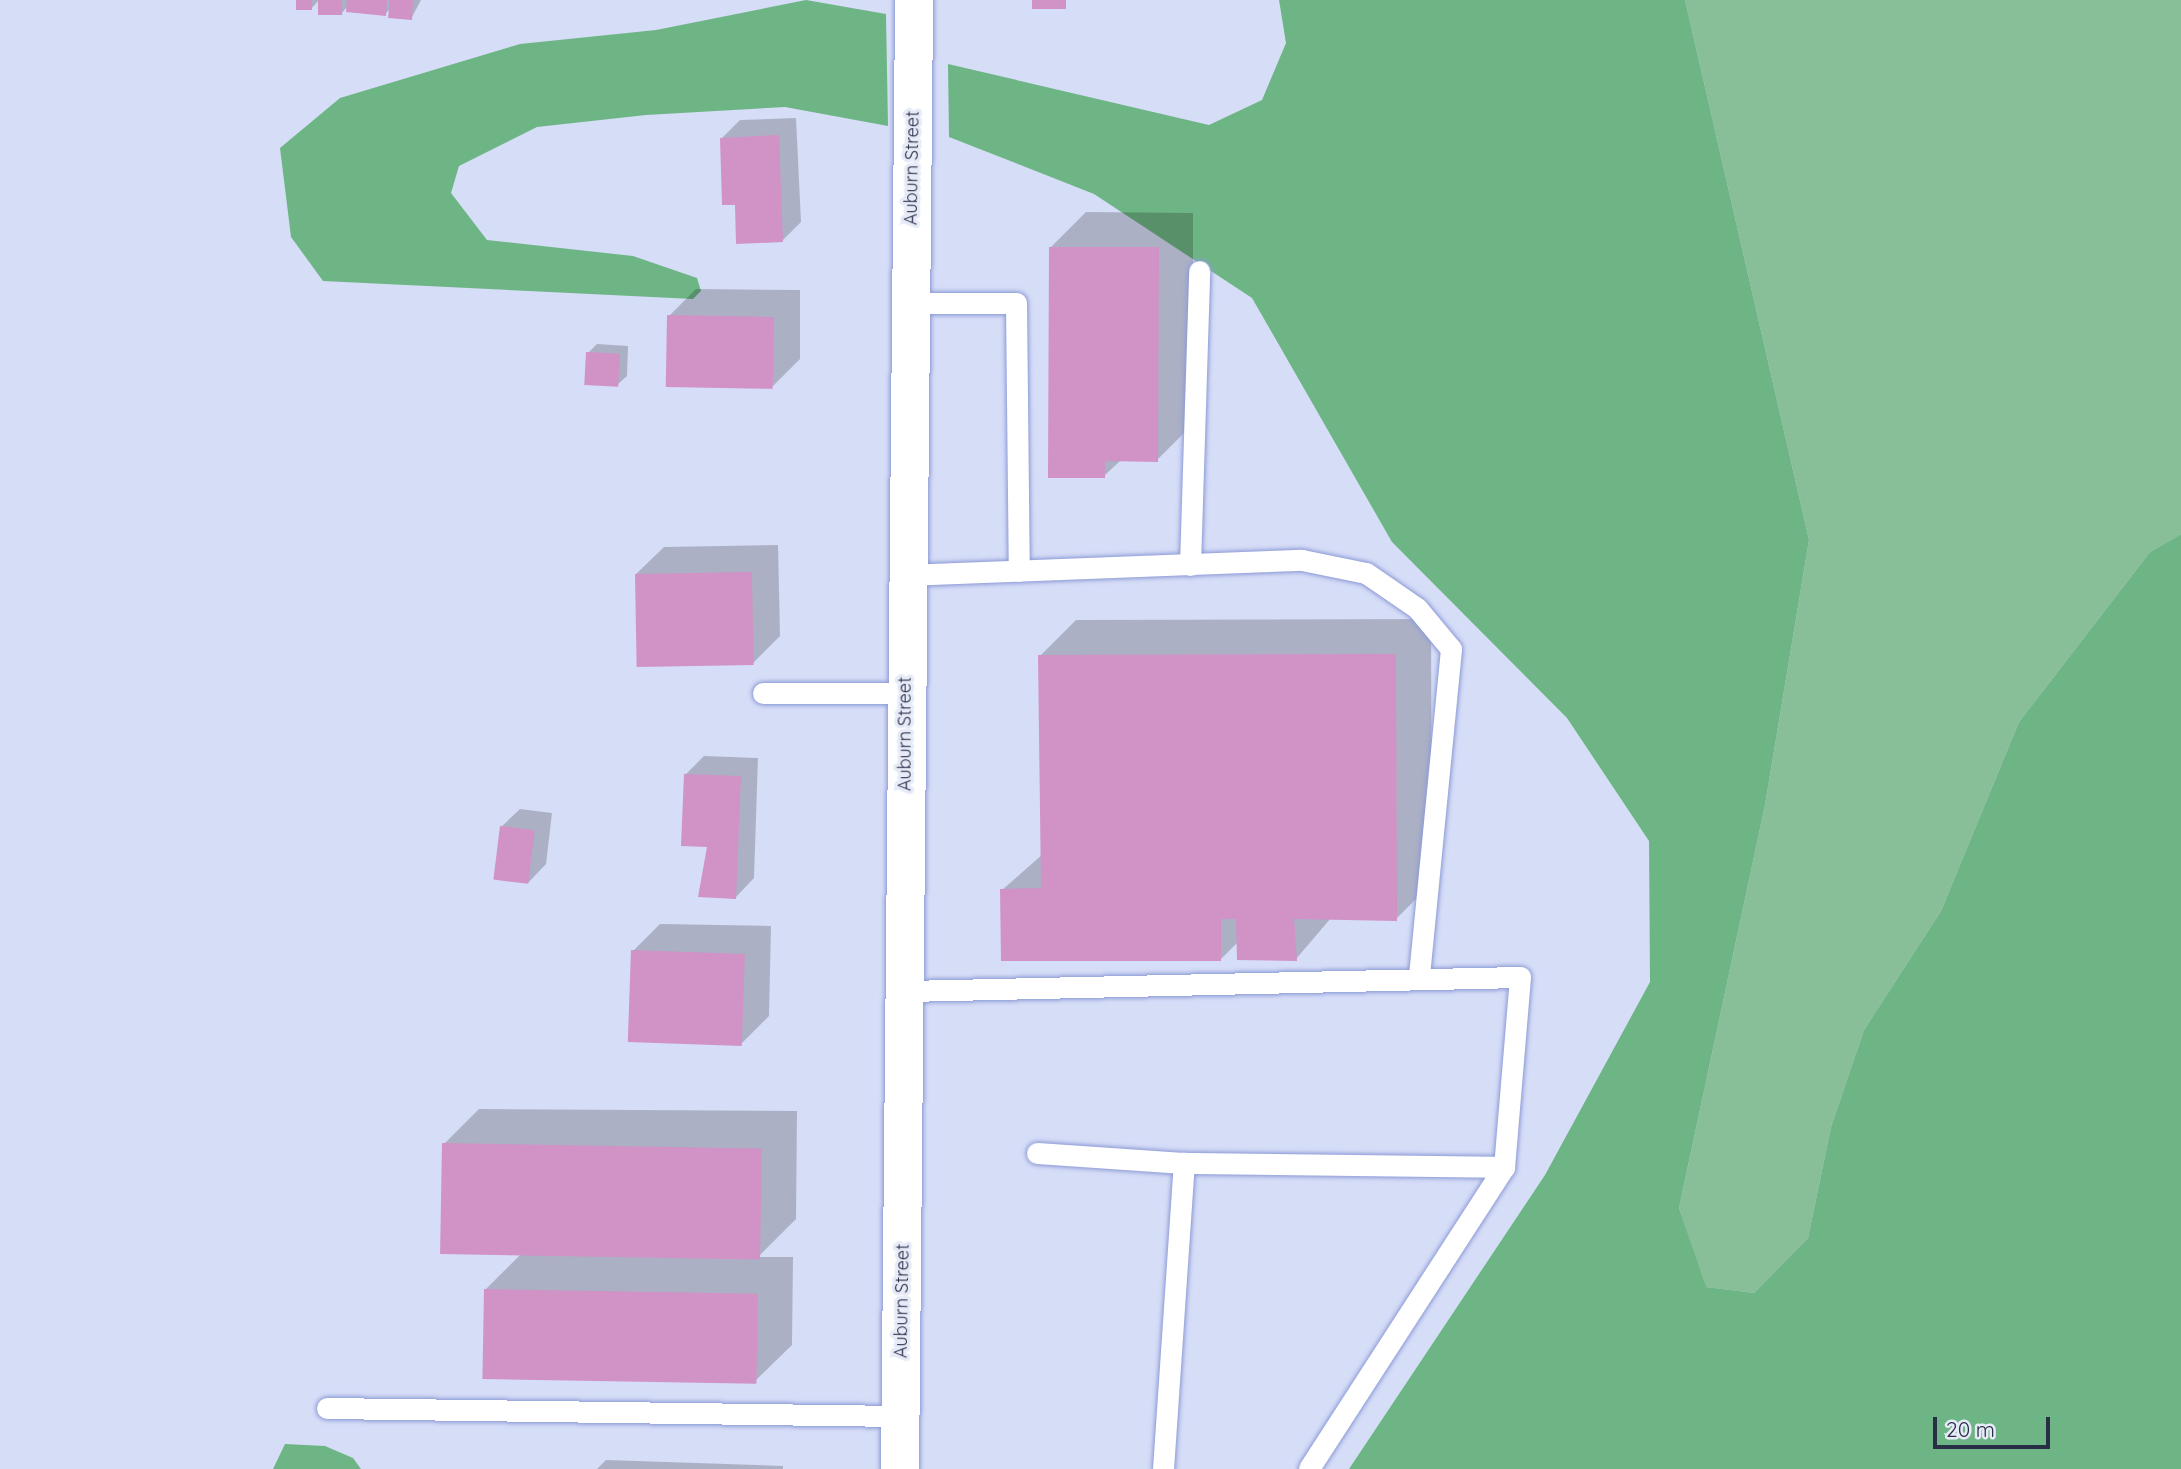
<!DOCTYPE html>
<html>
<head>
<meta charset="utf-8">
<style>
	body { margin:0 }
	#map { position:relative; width:2181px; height:1469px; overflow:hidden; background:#d6ddf7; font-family:Quicksand,sans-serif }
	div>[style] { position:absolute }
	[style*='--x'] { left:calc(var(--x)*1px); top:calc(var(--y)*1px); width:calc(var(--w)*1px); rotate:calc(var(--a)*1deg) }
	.green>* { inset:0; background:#88bf99 }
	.forest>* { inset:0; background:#6eb585 }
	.shadow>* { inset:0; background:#0003 }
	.building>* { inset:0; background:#d192c5; transform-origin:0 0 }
	.roads { filter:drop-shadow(0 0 2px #8b9ad6) drop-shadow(0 0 2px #8b9ad6) }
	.lane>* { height:21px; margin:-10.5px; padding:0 10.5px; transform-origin:10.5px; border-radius:10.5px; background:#fff }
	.secondary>* { height:38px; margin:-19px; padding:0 19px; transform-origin:19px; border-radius:19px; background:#fff }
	span { translate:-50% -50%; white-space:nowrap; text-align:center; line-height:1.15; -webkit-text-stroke:7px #e7ebf8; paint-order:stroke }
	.street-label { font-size:18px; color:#292e47 }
	.scale { position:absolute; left:1933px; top:1417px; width:117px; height:32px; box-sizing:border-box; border:4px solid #292e47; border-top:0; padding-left:9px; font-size:21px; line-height:24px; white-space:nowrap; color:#292e47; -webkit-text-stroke:5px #e7ebf8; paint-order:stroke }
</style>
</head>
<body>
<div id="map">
	<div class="green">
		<i style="clip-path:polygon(1685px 0,2181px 0,2181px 534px,2150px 552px,2019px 722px,1941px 911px,1864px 1030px,1831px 1127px,1808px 1238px,1754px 1293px,1705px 1287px,1679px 1208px,1765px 805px,1809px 540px)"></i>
	</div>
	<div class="forest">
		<i style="clip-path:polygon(806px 0,886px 14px,888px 126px,785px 107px,646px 115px,537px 127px,459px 166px,451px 193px,487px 240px,633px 256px,697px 278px,701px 291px,693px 299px,323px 281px,291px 237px,280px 148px,340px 98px,520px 44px,656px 30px)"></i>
		<i style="clip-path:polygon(1279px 0,1685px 0,1809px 540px,1765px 805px,1679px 1208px,1706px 1287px,1754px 1293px,1808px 1238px,1831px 1127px,1864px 1030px,1941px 911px,2019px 722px,2150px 552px,2181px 534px,2181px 1469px,1349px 1469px,1545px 1175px,1650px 982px,1649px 841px,1567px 718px,1392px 542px,1252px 298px,1094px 194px,949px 137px,948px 64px,1209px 125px,1262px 100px,1286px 43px)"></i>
		<i style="clip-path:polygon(285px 1444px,325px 1446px,353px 1458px,361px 1469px,273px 1469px)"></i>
	</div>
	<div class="shadow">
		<i style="clip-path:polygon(298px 0,421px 0,411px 19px,391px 8px,385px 14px,347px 7px,341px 14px,319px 0,311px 9px)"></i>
		<i style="clip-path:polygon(796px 118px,801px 222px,782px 241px,736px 203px,722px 138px,740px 120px)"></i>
		<i style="clip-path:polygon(1086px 212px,1193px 213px,1193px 424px,1157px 460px,1121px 460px,1104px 476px,1050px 248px)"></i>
		<i style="clip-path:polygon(696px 289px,800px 290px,800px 359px,773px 386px,669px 316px)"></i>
		<i style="clip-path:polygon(597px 344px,628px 346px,627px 376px,618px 384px,588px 353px)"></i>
		<i style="clip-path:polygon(778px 545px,780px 636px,753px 663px,636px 574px,664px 547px)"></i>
		<i style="clip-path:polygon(1431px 619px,1432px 883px,1396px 919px,1331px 918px,1296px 959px,1238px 942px,1221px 959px,1002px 890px,1043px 854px,1040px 656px,1076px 620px)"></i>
		<i style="clip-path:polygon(704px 756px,758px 758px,754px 878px,736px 897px,700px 895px,709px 845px,685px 775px)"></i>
		<i style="clip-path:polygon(520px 809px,552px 813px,546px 864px,528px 883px,501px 827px)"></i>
		<i style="clip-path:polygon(660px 924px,771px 926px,769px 1016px,742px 1043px,633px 951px)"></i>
		<i style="clip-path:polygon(479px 1109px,797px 1111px,796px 1219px,758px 1257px,793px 1257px,792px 1345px,756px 1380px,486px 1289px,522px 1253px,444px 1144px)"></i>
		<i style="clip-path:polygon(606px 1460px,783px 1466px,783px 1469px,597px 1469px)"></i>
	</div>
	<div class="building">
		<i style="left:296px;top:0;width:16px;height:10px"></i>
		<i style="left:318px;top:0;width:24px;height:15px"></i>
		<i style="clip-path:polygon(347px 0,387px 0,386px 16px,346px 12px)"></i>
		<i style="clip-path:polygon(390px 0,413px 0,412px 20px,388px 18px)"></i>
		<i style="left:1032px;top:0;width:34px;height:9px"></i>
		<i style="clip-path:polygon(779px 135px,783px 242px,736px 244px,735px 205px,722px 205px,720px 138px)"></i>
		<i style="clip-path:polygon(1049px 247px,1159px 247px,1158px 462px,1105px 461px,1105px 478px,1048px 478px)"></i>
		<i style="left:667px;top:315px;width:107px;height:72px;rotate:1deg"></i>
		<i style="left:586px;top:352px;width:34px;height:33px;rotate:3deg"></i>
		<i style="left:752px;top:572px;width:93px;height:117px;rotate:89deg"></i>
		<i style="clip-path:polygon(1396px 654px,1397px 921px,1294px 919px,1297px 961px,1237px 960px,1236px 919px,1221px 919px,1221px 961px,1001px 961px,1000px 889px,1041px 888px,1038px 655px)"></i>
		<i style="clip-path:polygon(684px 774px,741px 776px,736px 899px,698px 897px,707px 847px,681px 846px)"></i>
		<i style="left:500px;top:826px;width:35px;height:54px;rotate:7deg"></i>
		<i style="left:631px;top:950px;width:114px;height:92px;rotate:2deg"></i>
		<i style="left:442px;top:1143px;width:320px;height:111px;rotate:1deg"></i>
		<i style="left:484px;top:1289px;width:274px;height:90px;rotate:1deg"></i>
	</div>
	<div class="roads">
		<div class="lane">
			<i style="--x:908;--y:303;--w:108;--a:0"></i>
			<i style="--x:1016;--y:303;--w:268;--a:89.4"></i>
			<i style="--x:1190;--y:565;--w:294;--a:-88.2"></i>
			<i style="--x:905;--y:575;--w:397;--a:-2.2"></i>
			<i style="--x:1302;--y:560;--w:65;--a:11.5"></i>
			<i style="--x:1366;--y:573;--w:62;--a:34.5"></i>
			<i style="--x:1417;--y:608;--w:53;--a:50.3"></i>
			<i style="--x:1451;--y:649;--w:329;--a:95.6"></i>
			<i style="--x:763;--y:693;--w:142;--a:0"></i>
			<i style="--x:907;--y:991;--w:613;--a:-1.31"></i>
			<i style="--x:1520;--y:977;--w:191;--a:94.8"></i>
			<i style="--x:1504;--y:1167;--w:359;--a:122.9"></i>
			<i style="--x:1037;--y:1153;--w:147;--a:3.9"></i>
			<i style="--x:327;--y:1408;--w:573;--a:0.8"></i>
			<i style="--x:1163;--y:1469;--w:307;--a:-86.1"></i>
			<i style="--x:1184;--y:1163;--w:320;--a:0.7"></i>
		</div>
		<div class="secondary">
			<i style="--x:900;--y:1469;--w:1469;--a:-89.45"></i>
		</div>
	</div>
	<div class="street-label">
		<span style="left:912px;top:168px;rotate:-89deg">Auburn Street</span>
		<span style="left:905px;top:734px;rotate:-90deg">Auburn Street</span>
		<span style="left:902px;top:1301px;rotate:-89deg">Auburn Street</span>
	</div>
	<div class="scale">20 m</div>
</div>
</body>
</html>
